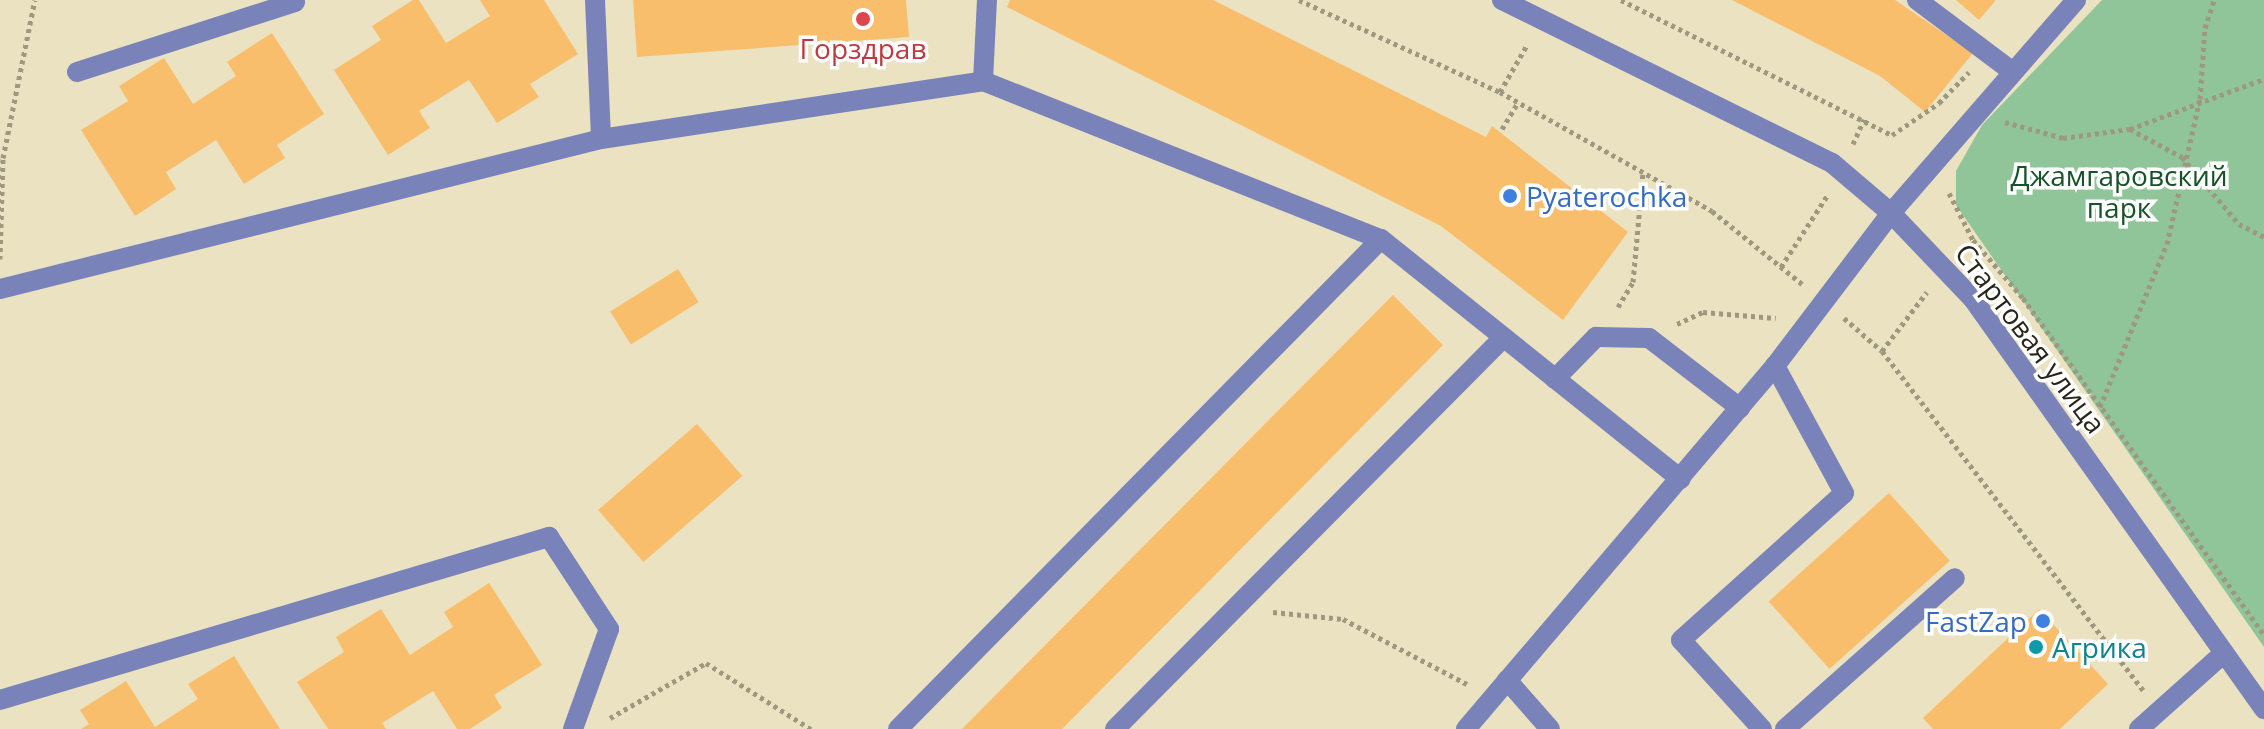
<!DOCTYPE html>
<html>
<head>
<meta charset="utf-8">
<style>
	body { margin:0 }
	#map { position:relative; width:2264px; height:729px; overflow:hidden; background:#eae2c1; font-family:"Open Sans",sans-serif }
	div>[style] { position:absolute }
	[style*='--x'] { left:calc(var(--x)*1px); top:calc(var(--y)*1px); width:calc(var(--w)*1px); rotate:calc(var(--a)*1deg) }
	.green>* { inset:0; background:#90c59a }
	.building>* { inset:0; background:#f9be6c; transform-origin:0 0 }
	.path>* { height:5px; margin-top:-2.5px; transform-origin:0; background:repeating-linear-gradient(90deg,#9d987f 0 4px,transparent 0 8px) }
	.minor>* { height:20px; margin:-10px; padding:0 10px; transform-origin:10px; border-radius:10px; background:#7983b9 }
	.dots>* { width:22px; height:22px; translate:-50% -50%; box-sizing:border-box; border:4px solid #fff; border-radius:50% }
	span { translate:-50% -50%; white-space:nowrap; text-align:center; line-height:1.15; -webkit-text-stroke:7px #fff; paint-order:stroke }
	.health-label { font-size:28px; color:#be3a42 }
	.park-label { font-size:28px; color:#175229 }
	.shop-label { font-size:28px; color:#366cbe }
	.left { translate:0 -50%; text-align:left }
	.right { translate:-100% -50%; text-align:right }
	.street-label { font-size:28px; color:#282619 }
	.culture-label { font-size:28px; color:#0d838f }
</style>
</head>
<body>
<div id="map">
	<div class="green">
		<i style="clip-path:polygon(2102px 0,2264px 0,2264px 647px,1956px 205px,1956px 171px,1982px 125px)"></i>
	</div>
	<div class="building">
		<i style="clip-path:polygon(413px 0,419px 0,446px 43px,490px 16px,480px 0,544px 0,578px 54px,530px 84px,539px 97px,497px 123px,469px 80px,419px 111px,430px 128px,388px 155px,334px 70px,381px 40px,372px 26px)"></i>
		<i style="clip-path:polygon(633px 0,906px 0,909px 37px,637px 57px)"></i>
		<i style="clip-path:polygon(1010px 0,1213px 0,1486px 137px,1492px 126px,1628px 232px,1563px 320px,1441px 226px,1007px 7px)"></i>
		<i style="clip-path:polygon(1732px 0,1895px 0,1973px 53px,1925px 112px,1880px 76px)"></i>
		<i style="clip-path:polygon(1956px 0,1996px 0,1979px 20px)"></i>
		<i style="clip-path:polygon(272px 33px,324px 114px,277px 145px,285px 158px,244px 184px,216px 140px,166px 172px,176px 189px,135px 216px,81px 130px,128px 101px,119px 86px,164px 58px,193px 104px,236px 76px,227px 62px)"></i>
		<i style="left:678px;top:269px;width:39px;height:80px;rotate:58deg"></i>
		<i style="clip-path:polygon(1393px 295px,1443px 345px,1240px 550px,1062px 729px,962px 729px)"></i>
		<i style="left:697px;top:424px;width:69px;height:131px;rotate:49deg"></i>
		<i style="left:1889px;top:493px;width:91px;height:162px;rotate:48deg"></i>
		<i style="clip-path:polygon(489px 583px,542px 665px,494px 695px,502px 708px,470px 729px,457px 729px,433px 691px,382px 723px,386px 729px,328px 729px,297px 682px,344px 652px,336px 637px,381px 609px,410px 655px,453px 627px,444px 612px)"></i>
		<i style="clip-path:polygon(2039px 609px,2108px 684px,2060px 729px,1933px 729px,1923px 718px)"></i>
		<i style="clip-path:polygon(234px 656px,280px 729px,81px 729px,89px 724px,80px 710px,126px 681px,155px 727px,198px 699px,188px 684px)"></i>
	</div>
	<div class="path">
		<i style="--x:1299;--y:0;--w:221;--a:24.6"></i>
		<i style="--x:1500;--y:92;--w:243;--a:29.3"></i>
		<i style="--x:1712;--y:211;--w:116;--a:39"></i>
		<i style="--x:1621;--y:0;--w:303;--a:26.5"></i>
		<i style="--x:1892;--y:135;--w:57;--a:-34.2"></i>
		<i style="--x:1939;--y:103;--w:43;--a:-45.9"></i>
		<i style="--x:1500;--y:92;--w:54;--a:-60.1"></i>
		<i style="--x:2005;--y:122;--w:60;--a:15.4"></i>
		<i style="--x:2063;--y:138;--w:68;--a:-7.7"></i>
		<i style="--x:2130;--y:129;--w:143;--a:-20.5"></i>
		<i style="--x:1502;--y:129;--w:31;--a:-59"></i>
		<i style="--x:2130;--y:129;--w:59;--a:28.3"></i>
		<i style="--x:2182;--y:157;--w:88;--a:49.6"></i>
		<i style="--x:2239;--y:224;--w:28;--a:27"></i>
		<i style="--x:1853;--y:144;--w:27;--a:-66"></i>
		<i style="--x:1949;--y:193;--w:53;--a:62.9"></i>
		<i style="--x:1973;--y:240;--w:77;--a:49.2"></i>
		<i style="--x:2023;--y:298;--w:414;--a:54.4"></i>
		<i style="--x:0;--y:259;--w:101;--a:-88.3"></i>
		<i style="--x:3;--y:158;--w:161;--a:-78.6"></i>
		<i style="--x:1781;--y:267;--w:85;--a:-57.1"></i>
		<i style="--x:1618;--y:307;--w:29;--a:-59"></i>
		<i style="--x:1633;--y:282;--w:109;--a:-84.8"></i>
		<i style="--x:1844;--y:318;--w:50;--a:41"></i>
		<i style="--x:1882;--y:351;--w:428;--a:52.4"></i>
		<i style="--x:1677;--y:324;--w:29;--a:-25"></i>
		<i style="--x:1703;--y:312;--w:73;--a:4.7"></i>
		<i style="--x:1882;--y:351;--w:74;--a:-52.7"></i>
		<i style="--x:2100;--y:407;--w:176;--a:-67.7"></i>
		<i style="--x:2167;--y:244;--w:149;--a:-77.2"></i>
		<i style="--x:2200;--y:99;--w:71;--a:-86"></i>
		<i style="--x:2205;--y:28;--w:29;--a:-72"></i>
		<i style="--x:1273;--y:612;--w:70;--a:5.7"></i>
		<i style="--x:1343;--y:619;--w:140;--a:27.7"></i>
		<i style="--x:610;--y:718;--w:111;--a:-29.8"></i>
		<i style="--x:706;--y:663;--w:124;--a:32.2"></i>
	</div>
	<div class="minor">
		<i style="--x:595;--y:0;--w:139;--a:87.5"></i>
		<i style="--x:1502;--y:0;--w:368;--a:26.3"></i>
		<i style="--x:1832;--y:163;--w:77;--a:40.3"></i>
		<i style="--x:1891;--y:213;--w:119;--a:46.4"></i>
		<i style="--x:1973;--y:299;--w:503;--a:54.63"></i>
		<i style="--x:1917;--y:0;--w:120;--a:36.9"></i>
		<i style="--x:77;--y:72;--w:229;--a:-17.8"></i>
		<i style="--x:983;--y:81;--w:81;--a:-87.2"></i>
		<i style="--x:0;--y:289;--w:619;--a:-14.01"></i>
		<i style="--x:601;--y:139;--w:386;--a:-8.6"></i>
		<i style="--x:983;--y:81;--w:428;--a:21.7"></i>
		<i style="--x:1381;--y:239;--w:384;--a:38.7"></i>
		<i style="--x:1555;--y:379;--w:59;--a:-45.7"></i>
		<i style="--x:1596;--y:337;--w:53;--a:1.1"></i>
		<i style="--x:1649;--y:338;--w:115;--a:37.6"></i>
		<i style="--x:1507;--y:680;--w:65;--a:48.7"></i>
		<i style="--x:0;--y:700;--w:573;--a:-16.54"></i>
		<i style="--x:549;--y:537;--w:110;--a:56.9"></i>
		<i style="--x:609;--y:629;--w:106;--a:109.8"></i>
		<i style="--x:898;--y:729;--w:688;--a:-45.41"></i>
		<i style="--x:1115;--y:729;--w:551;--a:-45.22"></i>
		<i style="--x:1466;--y:729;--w:477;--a:-49.6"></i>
		<i style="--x:1775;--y:366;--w:192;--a:-52.8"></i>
		<i style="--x:1891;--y:213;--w:282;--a:-49"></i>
		<i style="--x:1762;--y:729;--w:120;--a:-132.3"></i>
		<i style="--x:1681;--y:640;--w:219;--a:-42"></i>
		<i style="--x:1844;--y:493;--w:145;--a:-118.5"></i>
		<i style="--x:1785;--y:729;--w:227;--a:-41.6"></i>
		<i style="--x:2139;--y:729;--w:114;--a:-41.8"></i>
	</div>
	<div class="dots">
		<i style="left:863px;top:19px;background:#e0444e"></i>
		<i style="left:1510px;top:196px;background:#3f7fe0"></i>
		<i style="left:2043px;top:621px;background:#3f7fe0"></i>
		<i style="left:2036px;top:647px;background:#0f9aa8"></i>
	</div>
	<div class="health-label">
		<span style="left:863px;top:48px">Горздрав</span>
	</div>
	<div class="park-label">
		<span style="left:2119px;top:191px">Джамгаровский<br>парк</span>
	</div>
	<div class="shop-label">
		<span class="left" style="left:1526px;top:196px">Pyaterochka</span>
		<span class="right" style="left:2027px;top:621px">FastZap</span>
	</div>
	<div class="street-label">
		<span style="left:2031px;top:338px;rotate:53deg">Стартовая улица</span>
	</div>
	<div class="culture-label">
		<span class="left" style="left:2052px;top:647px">Агрика</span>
	</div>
</div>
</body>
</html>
